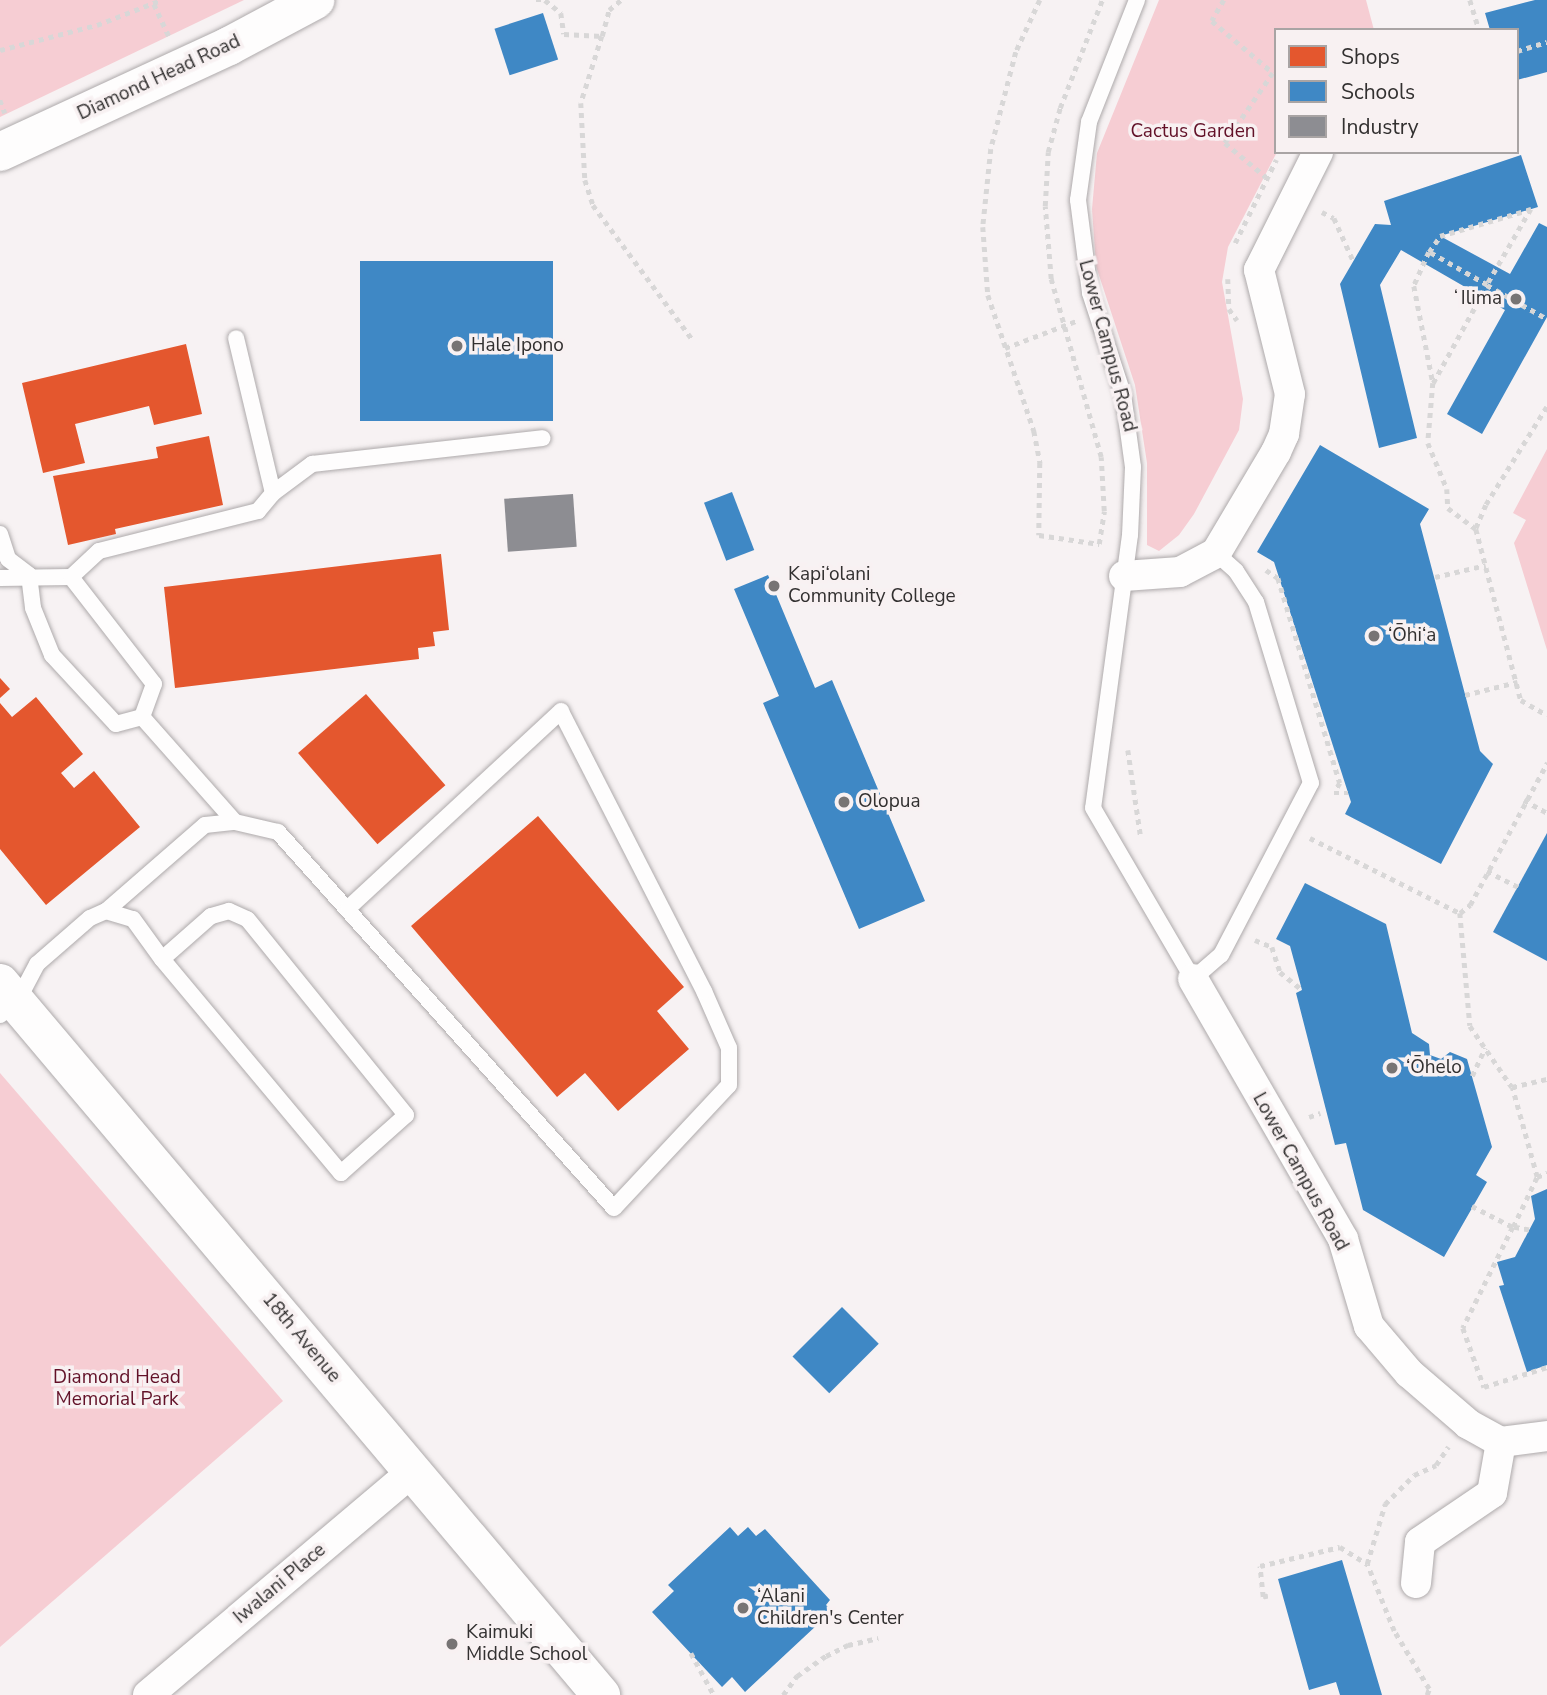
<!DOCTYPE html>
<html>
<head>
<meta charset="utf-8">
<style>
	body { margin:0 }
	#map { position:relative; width:1547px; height:1695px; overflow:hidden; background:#f7f2f3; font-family:"Nunito Sans",sans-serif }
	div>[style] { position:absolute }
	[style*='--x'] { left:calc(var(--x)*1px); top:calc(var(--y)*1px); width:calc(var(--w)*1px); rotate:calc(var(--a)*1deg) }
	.green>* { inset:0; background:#f6cdd3 }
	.shops>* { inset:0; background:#e4572e; transform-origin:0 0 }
	.schools>* { inset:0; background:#3f88c5; transform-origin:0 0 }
	.industry>* { inset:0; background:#8d8d92; transform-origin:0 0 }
	.path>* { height:4.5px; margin-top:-2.25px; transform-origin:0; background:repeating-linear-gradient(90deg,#d8d7d7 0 5px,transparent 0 10px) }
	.roads { filter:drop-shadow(0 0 2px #aeaaab) drop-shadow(0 0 2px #aeaaab) }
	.lane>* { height:16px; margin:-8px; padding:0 8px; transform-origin:8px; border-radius:8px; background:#fefdfd }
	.street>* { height:30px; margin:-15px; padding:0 15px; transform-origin:15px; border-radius:15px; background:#fefdfd }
	.secondary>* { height:38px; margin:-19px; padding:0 19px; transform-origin:19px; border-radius:19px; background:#fefdfd }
	.dots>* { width:19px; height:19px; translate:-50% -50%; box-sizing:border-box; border:4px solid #f8f1f2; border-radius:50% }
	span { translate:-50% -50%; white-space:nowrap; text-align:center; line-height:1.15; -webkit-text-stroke:7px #f8f1f2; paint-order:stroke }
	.street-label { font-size:19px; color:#323030 }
	.park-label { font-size:19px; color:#621128 }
	.poi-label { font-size:19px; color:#323030 }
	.right { translate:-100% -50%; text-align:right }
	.left { translate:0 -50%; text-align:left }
	.legend { position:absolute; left:1274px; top:28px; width:245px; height:126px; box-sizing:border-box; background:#f8f1f2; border:2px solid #a9a4a4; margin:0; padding:9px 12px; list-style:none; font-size:21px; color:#323030 }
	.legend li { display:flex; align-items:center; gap:14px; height:35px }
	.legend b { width:35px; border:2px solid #a9a4a4 }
</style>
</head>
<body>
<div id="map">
	<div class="green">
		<i style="clip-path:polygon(0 0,244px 0,0 117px)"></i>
		<i style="clip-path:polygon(1159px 0,1366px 0,1374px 30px,1276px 30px,1277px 152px,1228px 247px,1222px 282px,1243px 399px,1239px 430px,1194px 514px,1179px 535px,1159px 551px,1147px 545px,1147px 463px,1135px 385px,1096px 266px,1092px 209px,1097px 153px)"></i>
		<i style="clip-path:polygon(1547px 449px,1547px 650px,1514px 543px,1526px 520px,1513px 513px)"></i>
		<i style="clip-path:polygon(0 1073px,283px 1401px,0 1647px)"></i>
	</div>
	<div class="shops">
		<i style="clip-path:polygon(186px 344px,202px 414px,154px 425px,149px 406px,75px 424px,85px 463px,43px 473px,22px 383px)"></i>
		<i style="clip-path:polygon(209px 436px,223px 505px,115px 529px,116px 534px,68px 545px,53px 476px,158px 458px,156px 447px)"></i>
		<i style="clip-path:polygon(441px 554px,449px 630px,433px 632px,435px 646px,418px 648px,419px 659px,175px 688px,164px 587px)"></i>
		<i style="clip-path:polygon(0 678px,10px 689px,0 698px)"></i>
		<i style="left:366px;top:694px;width:121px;height:90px;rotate:49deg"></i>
		<i style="clip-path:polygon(36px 697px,83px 754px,61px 773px,74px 788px,94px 771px,140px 827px,46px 905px,0 849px,0 703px,12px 717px)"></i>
		<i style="clip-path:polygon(538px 816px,684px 987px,657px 1011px,689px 1049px,618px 1111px,585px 1073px,557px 1097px,411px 926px)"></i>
	</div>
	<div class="schools">
		<i style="clip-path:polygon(1535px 0,1547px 0,1547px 72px,1517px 80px,1517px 30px,1490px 30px,1485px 13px)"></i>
		<i style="left:543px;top:13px;width:49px;height:51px;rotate:72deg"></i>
		<i style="clip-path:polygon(1521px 155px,1538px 207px,1440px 236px,1510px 274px,1539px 223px,1547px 227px,1547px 317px,1482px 434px,1447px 414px,1505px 310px,1401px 250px,1380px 285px,1417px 438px,1379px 448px,1340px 284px,1375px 224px,1391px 225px,1384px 201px)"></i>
		<i style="left:553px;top:261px;width:160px;height:193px;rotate:90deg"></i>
		<i style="clip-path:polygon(1320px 445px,1429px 509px,1420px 524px,1480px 751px,1493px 764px,1441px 864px,1345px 814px,1351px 802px,1274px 562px,1257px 552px)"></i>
		<i style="left:732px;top:492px;width:62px;height:30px;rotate:69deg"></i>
		<i style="clip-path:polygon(768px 575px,815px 688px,832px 680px,925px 901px,859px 929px,763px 703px,779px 696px,734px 589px)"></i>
		<i style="clip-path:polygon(1547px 833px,1547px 961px,1493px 932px)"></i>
		<i style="clip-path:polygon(1305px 883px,1386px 924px,1412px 1033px,1429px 1044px,1430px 1055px,1441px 1059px,1450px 1052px,1467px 1059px,1492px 1147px,1476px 1175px,1487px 1182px,1444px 1257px,1363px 1210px,1346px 1143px,1335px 1145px,1296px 993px,1302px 990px,1290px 946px,1276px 939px)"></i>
		<i style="clip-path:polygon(1547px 1189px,1547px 1365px,1527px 1372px,1499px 1286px,1504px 1285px,1497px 1262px,1515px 1257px,1535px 1219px,1531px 1196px)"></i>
		<i style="left:842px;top:1307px;width:52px;height:70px;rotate:45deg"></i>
		<i style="clip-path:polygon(730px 1527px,738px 1536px,748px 1527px,756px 1536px,765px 1529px,830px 1600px,826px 1605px,832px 1611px,745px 1692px,732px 1677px,722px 1687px,652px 1612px,674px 1591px,668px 1585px)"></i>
		<i style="clip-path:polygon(1342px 1560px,1382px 1695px,1340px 1695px,1336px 1682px,1309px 1690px,1278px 1579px)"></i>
	</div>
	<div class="industry">
		<i style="left:573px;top:494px;width:53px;height:69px;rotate:86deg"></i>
	</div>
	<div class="path">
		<i style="--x:536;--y:0;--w:9;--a:0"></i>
		<i style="--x:545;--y:0;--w:21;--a:39"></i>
		<i style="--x:561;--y:13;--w:21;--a:82"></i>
		<i style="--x:564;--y:34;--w:38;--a:3"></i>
		<i style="--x:602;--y:36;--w:27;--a:-75"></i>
		<i style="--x:609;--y:10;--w:16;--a:-40"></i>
		<i style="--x:1040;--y:0;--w:57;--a:114.8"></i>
		<i style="--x:1016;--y:52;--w:100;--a:104.5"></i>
		<i style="--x:991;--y:149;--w:78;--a:95.9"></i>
		<i style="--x:983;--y:227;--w:68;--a:85.8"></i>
		<i style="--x:988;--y:295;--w:144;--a:71.3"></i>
		<i style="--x:1034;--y:431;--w:33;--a:79"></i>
		<i style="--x:1040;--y:463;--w:72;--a:90.8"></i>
		<i style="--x:1039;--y:535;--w:61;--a:8.5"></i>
		<i style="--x:1099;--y:544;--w:33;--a:-81"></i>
		<i style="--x:1104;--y:511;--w:54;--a:-93.2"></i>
		<i style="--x:1101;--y:457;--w:185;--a:-105.7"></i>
		<i style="--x:1051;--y:279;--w:73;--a:-94.7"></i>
		<i style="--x:1045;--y:206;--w:54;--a:-86.8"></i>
		<i style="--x:1048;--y:152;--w:46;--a:-74.7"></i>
		<i style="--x:1060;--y:108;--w:116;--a:-68.7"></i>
		<i style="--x:1224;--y:0;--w:24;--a:120"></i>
		<i style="--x:1212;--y:21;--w:80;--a:40.4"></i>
		<i style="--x:1273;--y:73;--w:85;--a:124.4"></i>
		<i style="--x:1225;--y:143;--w:53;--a:39.7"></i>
		<i style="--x:1470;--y:0;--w:31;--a:73"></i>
		<i style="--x:154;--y:4;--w:35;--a:65"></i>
		<i style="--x:602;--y:36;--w:70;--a:107.4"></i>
		<i style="--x:581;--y:103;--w:77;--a:87"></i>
		<i style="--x:585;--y:180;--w:26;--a:72"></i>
		<i style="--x:593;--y:205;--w:168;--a:53.5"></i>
		<i style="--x:0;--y:50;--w:100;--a:-14.5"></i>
		<i style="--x:97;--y:25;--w:69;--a:-21.3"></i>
		<i style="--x:1517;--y:51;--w:31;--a:-17"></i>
		<i style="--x:0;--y:100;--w:14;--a:69"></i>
		<i style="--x:1322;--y:212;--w:13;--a:27"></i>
		<i style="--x:1334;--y:218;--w:46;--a:65.7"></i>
		<i style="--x:1235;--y:243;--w:93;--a:-63.7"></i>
		<i style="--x:1429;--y:252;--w:19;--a:-55"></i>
		<i style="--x:1440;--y:236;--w:95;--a:-16.5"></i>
		<i style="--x:1531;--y:209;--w:88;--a:120.1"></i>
		<i style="--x:1487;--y:285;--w:67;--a:-150.4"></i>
		<i style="--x:1429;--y:252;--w:37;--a:114"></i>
		<i style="--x:1414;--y:286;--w:99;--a:78.9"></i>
		<i style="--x:1433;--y:383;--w:112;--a:-61.1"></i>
		<i style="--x:1487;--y:285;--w:69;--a:29.5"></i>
		<i style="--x:1228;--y:279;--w:30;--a:88"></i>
		<i style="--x:1229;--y:309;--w:14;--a:54"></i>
		<i style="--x:1005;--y:348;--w:76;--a:-20.8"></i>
		<i style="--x:1433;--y:383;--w:60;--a:94.8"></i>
		<i style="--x:1428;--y:443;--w:50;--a:67.6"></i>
		<i style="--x:1447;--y:489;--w:19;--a:87"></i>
		<i style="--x:1448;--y:508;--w:35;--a:37"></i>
		<i style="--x:1547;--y:407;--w:115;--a:121.9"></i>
		<i style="--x:1486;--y:505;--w:26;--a:113"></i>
		<i style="--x:1476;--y:529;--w:177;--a:75.3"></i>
		<i style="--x:1521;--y:700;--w:30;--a:30"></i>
		<i style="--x:1266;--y:570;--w:14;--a:34"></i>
		<i style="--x:1278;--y:578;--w:214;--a:73.2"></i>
		<i style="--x:1340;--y:783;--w:8;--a:120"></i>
		<i style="--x:1435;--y:577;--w:52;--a:-13.2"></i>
		<i style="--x:1465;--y:695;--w:54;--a:-14"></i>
		<i style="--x:1128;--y:750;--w:89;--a:81.6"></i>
		<i style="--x:1334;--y:793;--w:14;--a:0"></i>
		<i style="--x:1524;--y:800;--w:26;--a:29"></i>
		<i style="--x:1310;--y:838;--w:168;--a:26.6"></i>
		<i style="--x:1460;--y:913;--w:13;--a:-39"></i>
		<i style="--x:1470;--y:905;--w:162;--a:-61.5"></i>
		<i style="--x:1487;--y:871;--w:35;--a:27"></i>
		<i style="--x:1460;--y:913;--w:113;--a:84.9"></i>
		<i style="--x:1470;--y:1026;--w:74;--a:55.5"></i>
		<i style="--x:1512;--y:1087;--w:36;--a:-13"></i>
		<i style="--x:1255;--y:940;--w:18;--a:22"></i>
		<i style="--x:1272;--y:947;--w:26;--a:72"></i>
		<i style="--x:1280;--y:972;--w:28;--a:39"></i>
		<i style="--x:1472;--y:1076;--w:31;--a:-65"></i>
		<i style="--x:1309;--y:1117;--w:12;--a:-20"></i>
		<i style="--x:1537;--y:1177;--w:11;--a:-22"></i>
		<i style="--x:1472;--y:1206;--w:46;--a:27.1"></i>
		<i style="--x:1513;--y:1227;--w:55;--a:-64.4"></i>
		<i style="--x:1537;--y:1177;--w:93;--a:-105.5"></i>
		<i style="--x:1529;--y:1230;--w:16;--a:-169"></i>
		<i style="--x:1513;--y:1227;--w:113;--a:116.3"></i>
		<i style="--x:1463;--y:1328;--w:63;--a:70.4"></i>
		<i style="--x:1484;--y:1387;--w:66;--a:-17.6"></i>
		<i style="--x:1268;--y:1596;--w:5;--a:169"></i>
		<i style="--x:1263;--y:1597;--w:31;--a:-96"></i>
		<i style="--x:1260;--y:1566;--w:82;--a:-13.4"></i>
		<i style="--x:1340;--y:1547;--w:32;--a:32"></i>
		<i style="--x:691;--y:1653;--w:48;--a:61.3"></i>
		<i style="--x:783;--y:1695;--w:24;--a:-54"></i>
		<i style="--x:797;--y:1676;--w:35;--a:-35"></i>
		<i style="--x:826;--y:1656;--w:25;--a:-27"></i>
		<i style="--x:848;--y:1645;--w:31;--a:-13"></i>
		<i style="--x:1427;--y:1695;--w:6;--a:-72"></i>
		<i style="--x:1429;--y:1689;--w:68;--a:-121.1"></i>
		<i style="--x:1394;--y:1631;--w:72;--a:-111.9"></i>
		<i style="--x:1367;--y:1564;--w:63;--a:-73.3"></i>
		<i style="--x:1385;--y:1504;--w:41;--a:-45"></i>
		<i style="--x:1414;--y:1475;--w:24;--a:-24"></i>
		<i style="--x:1436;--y:1465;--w:22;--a:-56"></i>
	</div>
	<div class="roads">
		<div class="lane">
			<i style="--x:1137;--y:0;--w:131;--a:111.5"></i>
			<i style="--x:1089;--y:122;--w:79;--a:98"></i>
			<i style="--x:1078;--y:200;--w:94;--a:82.6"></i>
			<i style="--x:1090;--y:293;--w:106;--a:71.9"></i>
			<i style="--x:1123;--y:394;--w:74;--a:82.2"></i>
			<i style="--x:1133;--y:467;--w:68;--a:92.5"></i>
			<i style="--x:1130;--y:535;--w:275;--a:97.7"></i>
			<i style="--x:1093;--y:808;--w:198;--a:59.7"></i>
			<i style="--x:1193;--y:979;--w:37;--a:-41"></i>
			<i style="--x:1221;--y:955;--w:194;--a:-62.4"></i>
			<i style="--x:1311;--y:783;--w:189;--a:-106.9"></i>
			<i style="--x:1256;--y:602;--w:37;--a:-123"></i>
			<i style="--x:1236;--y:571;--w:27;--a:-138"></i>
			<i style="--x:273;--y:493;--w:49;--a:-36.6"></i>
			<i style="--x:312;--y:464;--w:232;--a:-6.4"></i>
			<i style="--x:0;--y:534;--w:26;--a:72"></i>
			<i style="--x:8;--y:559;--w:26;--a:37"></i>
			<i style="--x:29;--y:575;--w:33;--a:83"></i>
			<i style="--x:33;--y:608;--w:51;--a:68"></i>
			<i style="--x:52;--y:655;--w:94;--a:47.2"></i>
			<i style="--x:116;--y:724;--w:27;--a:-15"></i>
			<i style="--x:0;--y:578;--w:71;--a:-0.8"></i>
			<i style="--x:235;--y:822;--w:140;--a:-131.5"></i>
			<i style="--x:142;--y:717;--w:35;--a:-70"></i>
			<i style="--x:154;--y:684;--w:135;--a:-127.8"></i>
			<i style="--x:71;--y:577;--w:38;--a:-43"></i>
			<i style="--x:99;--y:551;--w:164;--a:-14.1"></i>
			<i style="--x:258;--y:511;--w:23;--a:-50"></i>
			<i style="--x:273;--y:493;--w:159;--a:-103.4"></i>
			<i style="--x:106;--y:911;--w:131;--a:-41"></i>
			<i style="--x:205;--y:825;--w:30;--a:-6"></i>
			<i style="--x:235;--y:822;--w:44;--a:13.1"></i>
			<i style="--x:278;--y:832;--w:504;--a:48.22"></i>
			<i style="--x:614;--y:1208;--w:168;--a:-46.9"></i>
			<i style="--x:729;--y:1085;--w:37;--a:-90"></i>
			<i style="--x:729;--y:1048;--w:62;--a:-113.7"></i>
			<i style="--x:704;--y:991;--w:314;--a:-117.1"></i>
			<i style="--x:561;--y:711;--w:289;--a:137.2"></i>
			<i style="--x:0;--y:1015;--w:21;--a:-37"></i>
			<i style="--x:17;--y:1002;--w:43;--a:-62.2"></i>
			<i style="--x:37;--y:964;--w:70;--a:-41"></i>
			<i style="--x:90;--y:918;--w:17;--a:-24"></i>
			<i style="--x:106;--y:911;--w:28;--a:17"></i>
			<i style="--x:133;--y:919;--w:49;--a:54.1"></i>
			<i style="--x:162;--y:959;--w:279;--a:50.1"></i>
			<i style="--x:341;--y:1173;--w:87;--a:-41.7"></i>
			<i style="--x:406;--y:1115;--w:252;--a:-129"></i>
			<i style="--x:247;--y:919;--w:20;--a:-156"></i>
			<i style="--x:229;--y:911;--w:19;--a:164"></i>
			<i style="--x:211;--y:916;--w:65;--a:138.7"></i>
		</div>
		<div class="street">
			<i style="--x:1124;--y:576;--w:56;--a:-4.1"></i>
			<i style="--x:1180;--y:572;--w:41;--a:-27.8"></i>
			<i style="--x:1216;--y:553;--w:117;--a:-59.3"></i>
			<i style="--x:1276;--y:452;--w:20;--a:-66"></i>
			<i style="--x:1284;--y:434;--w:40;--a:-81.5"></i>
			<i style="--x:1290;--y:394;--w:128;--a:-104"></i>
			<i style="--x:1259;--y:270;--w:132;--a:-63.4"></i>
			<i style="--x:1193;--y:979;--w:300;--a:60"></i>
			<i style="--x:1343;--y:1239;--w:91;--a:73.4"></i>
			<i style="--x:1369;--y:1326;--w:62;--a:49.6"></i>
			<i style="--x:1409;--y:1373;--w:78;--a:40.8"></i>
			<i style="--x:1468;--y:1424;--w:38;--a:29"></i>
			<i style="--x:1501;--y:1442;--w:46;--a:-7.4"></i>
			<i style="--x:1416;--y:1583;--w:41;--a:-84.4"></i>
			<i style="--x:1420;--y:1542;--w:87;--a:-34.2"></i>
			<i style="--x:1492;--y:1493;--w:52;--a:-80"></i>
			<i style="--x:148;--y:1695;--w:344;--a:-40.2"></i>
		</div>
		<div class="secondary">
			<i style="--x:0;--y:152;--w:252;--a:-24.8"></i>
			<i style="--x:229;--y:46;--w:98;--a:-28.1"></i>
			<i style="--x:0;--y:983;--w:932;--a:49.83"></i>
		</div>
	</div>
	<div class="dots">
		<i style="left:1516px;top:299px;background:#777474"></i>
		<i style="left:457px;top:346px;background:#777474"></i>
		<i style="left:774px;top:586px;background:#777474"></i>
		<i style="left:1374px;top:636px;background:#777474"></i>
		<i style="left:844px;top:802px;background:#777474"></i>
		<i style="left:1392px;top:1068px;background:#777474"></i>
		<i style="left:743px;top:1608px;background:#777474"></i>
		<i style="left:452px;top:1644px;background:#777474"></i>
	</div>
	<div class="street-label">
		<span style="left:159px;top:78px;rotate:-25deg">Diamond Head Road</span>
		<span style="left:1107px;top:346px;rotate:75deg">Lower Campus Road</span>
		<span style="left:1300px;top:1172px;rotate:61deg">Lower Campus Road</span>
		<span style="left:301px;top:1338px;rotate:50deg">18th Avenue</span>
		<span style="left:280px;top:1584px;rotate:-40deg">Iwalani Place</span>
	</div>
	<div class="park-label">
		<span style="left:1193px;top:132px">Cactus Garden</span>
		<span style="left:117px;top:1389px">Diamond Head<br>Memorial Park</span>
	</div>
	<div class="poi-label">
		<span class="right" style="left:1502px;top:299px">ʻIlima</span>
		<span class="left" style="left:471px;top:346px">Hale Ipono</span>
		<span class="left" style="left:788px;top:586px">Kapi‘olani<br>Community College</span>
		<span class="left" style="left:1388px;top:636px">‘Ōhi‘a</span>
		<span class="left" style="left:858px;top:802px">Olopua</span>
		<span class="left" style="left:1406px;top:1068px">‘Ōhelo</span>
		<span class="left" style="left:757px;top:1608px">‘Alani<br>Children's Center</span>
		<span class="left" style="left:466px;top:1644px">Kaimuki<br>Middle School</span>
	</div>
	<ul class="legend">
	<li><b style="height:19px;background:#e4572e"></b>Shops</li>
	<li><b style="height:19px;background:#3f88c5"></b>Schools</li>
	<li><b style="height:19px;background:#8d8d92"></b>Industry</li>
	</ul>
</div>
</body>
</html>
